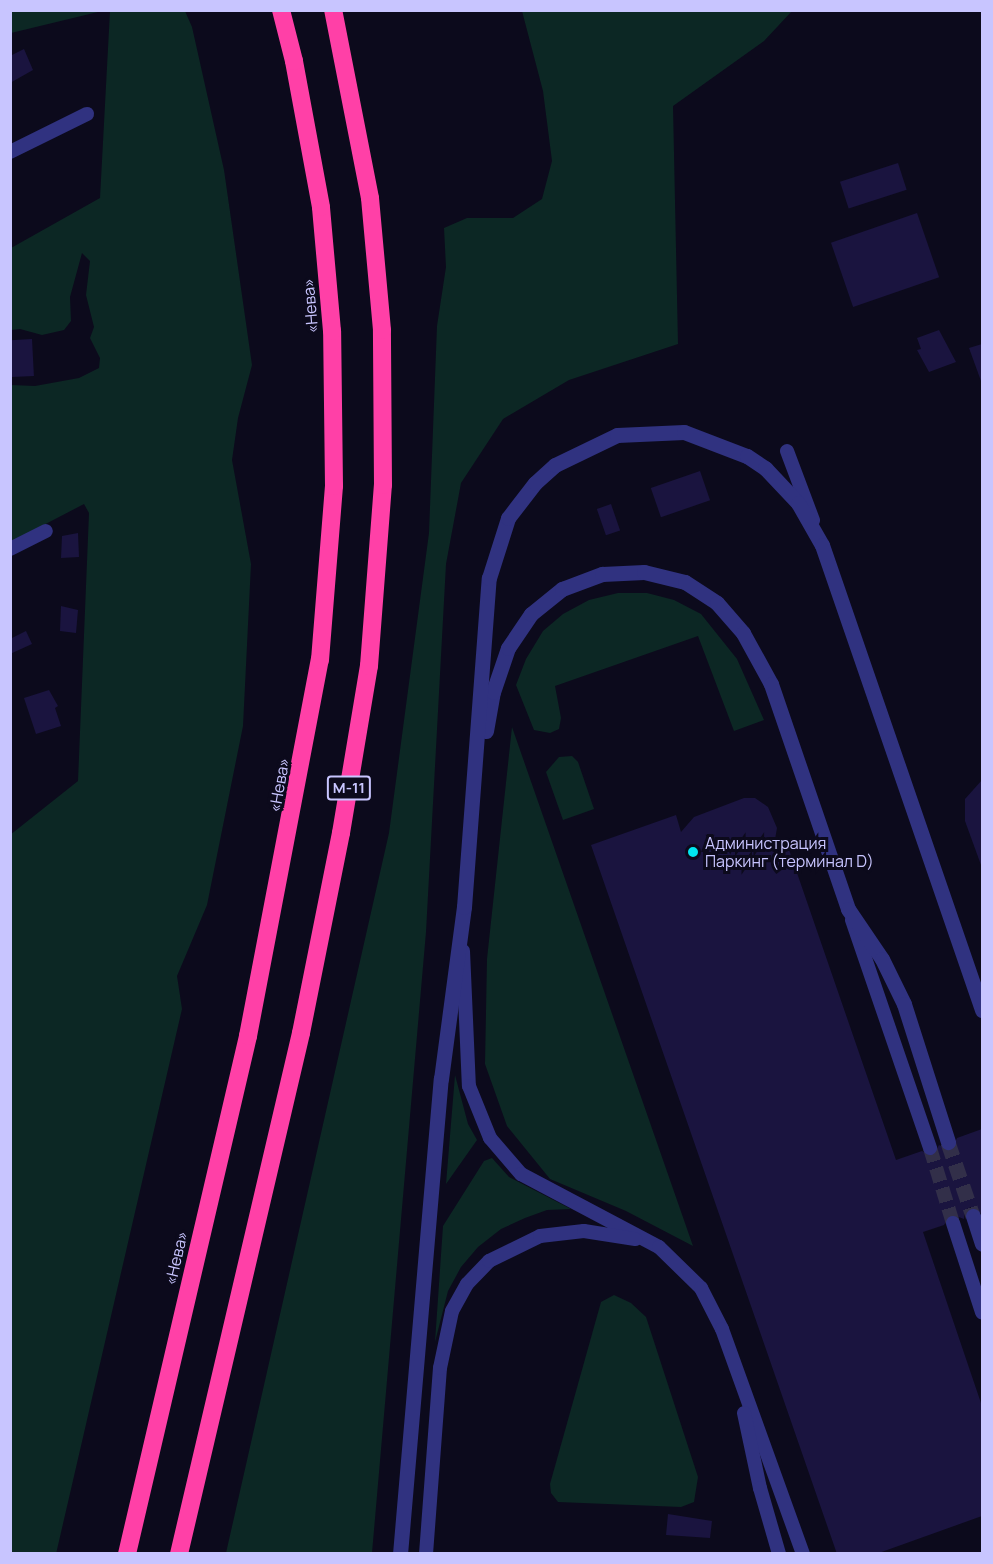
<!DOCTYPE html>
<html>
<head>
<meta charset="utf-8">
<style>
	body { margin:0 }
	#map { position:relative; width:993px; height:1564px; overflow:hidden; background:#0c0a1c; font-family:Manrope,sans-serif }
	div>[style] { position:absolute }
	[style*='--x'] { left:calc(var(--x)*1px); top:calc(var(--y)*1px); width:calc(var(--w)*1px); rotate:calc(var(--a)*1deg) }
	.green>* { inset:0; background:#0c2724 }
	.building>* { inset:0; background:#1a143f; transform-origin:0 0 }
	.minor-tunnel>* { height:14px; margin-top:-7px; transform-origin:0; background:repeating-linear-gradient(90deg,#322f49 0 14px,transparent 0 21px) }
	.tertiary-tunnel>* { height:15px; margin-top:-7.5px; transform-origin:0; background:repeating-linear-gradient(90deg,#322f49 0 15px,transparent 0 23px) }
	.minor>* { height:14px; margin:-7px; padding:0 7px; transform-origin:7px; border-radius:7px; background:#303280 }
	.tertiary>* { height:15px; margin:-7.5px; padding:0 7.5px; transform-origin:7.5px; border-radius:7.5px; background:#303280 }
	.motorway>* { height:18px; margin:-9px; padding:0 9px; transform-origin:9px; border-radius:9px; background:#ff40a7 }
	.dots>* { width:16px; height:16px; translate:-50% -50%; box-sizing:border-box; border:3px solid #0c0a1c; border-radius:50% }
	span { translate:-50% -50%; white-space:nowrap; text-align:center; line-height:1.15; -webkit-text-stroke:6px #0c0a1c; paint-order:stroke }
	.shield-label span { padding:2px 4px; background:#0c0a1c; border:2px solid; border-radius:4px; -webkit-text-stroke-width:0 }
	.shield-label { font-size:15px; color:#c8c5ff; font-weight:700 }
	.street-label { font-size:16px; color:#c8c5ff }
	.poi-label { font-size:16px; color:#c8c5ff }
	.left { translate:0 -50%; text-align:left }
	.frame { position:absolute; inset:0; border:12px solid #c8c5ff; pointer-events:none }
</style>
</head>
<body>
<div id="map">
	<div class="green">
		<i style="clip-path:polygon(11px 10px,102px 10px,102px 11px,11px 33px)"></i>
		<i style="clip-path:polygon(110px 11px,185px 11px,192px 27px,224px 170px,252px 365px,238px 418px,232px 460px,251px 564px,243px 726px,207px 905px,177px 976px,182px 1009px,56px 1554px,11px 1553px,10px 835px,78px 781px,89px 513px,84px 504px,11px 542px,11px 385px,35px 386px,79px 378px,99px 368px,100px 358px,90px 338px,94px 327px,86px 295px,90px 261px,82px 253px,70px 297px,71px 321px,64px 330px,42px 335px,20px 329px,11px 330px,11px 248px,100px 198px)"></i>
		<i style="clip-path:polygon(522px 11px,792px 11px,764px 41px,673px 106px,678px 344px,569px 380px,503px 419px,461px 483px,446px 564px,426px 932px,372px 1553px,226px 1553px,389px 833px,429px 533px,437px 326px,446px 267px,444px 228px,467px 218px,513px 218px,542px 199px,552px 161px,543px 91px)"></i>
		<i style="clip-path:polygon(618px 593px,647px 593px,674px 600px,701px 614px,737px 659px,764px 720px,734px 731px,698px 636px,555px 686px,561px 718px,559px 729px,550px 733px,534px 730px,516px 685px,526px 659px,543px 631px,563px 614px,589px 600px)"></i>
		<i style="clip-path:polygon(512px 727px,693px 1246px,626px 1211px,550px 1179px,507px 1126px,485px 1064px,487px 959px)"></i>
		<i style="clip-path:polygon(572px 756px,578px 762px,594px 809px,563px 820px,546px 772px,559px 757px)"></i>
		<i style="clip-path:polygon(455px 1075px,468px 1124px,477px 1140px,446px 1184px)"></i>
		<i style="clip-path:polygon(492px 1158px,509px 1177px,571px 1209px,547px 1210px,525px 1218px,501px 1229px,478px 1247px,461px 1267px,448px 1291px,435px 1342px,443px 1226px,484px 1161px)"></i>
		<i style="clip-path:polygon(614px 1295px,631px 1303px,646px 1317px,698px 1477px,694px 1502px,681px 1507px,558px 1502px,551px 1493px,550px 1484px,601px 1302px)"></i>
	</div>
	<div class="building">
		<i style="clip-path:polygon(24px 49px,33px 70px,10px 83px,10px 56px)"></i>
		<i style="left:898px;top:163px;width:28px;height:61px;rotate:72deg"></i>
		<i style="left:917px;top:213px;width:68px;height:91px;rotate:71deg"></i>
		<i style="clip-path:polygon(939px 330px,956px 362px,929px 372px,917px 350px,921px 349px,917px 338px)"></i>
		<i style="left:32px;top:339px;width:37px;height:22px;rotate:87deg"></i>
		<i style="clip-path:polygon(982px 344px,982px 381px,981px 381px,969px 348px)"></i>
		<i style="left:700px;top:471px;width:31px;height:52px;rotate:71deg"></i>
		<i style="left:611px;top:504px;width:28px;height:15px;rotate:71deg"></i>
		<i style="clip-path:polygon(78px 533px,79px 557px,61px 558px,62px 536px)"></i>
		<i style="clip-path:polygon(61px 606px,78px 610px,76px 633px,60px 631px)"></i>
		<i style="clip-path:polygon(26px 631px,32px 644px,10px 654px,10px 639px)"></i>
		<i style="clip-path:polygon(49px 690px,58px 706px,55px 708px,61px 726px,36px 734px,24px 698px)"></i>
		<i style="clip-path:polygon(982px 780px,982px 864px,981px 865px,965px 821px,965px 799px)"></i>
		<i style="clip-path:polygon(744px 798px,755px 798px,768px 807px,777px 828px,774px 845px,786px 841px,896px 1160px,922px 1151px,933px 1156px,939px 1145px,951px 1151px,957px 1138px,982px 1129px,982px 1214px,971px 1207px,965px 1210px,964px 1219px,951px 1214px,944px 1225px,923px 1232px,982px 1406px,982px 1516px,876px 1554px,837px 1554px,591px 845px,676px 815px,681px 832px,694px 817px)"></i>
		<i style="clip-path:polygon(668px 1514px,712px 1521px,710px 1538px,666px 1535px)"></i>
	</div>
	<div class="minor-tunnel">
		<i style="--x:930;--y:1148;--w:78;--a:73"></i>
	</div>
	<div class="tertiary-tunnel">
		<i style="--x:948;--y:1142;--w:78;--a:71.3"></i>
	</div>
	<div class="minor">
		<i style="--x:10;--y:152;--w:86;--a:-26.3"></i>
		<i style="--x:787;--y:451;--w:74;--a:69.4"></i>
		<i style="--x:10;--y:549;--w:40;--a:-26.6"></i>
		<i style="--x:852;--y:920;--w:241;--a:71.1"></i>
		<i style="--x:463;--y:951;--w:135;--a:87.5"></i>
		<i style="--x:469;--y:1086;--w:56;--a:68"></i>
		<i style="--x:490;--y:1138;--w:48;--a:49.3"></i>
		<i style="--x:521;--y:1174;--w:156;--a:27.9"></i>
		<i style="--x:659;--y:1247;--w:59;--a:44.3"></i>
		<i style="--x:701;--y:1288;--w:46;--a:62.9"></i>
		<i style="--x:722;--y:1329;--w:239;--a:70.2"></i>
		<i style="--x:953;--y:1223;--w:94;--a:72"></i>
		<i style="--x:744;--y:1413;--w:77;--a:78"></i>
		<i style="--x:760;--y:1488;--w:69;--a:73.9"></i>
		<i style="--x:426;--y:1554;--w:187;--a:-85.7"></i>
		<i style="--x:440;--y:1368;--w:58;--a:-78.1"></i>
		<i style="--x:452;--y:1311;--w:31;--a:-61"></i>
		<i style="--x:467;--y:1284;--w:32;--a:-46"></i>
		<i style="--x:489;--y:1261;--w:57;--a:-26.1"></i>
		<i style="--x:540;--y:1236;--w:44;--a:-6.5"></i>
		<i style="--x:584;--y:1231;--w:52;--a:8.9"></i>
	</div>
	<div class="tertiary">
		<i style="--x:486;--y:731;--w:40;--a:-80"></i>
		<i style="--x:493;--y:692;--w:46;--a:-71.2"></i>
		<i style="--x:508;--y:648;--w:41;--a:-55.9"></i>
		<i style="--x:531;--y:614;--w:40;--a:-39"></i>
		<i style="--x:562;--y:589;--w:43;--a:-20.6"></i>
		<i style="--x:602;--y:574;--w:42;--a:-2.7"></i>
		<i style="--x:644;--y:572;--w:42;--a:13.7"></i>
		<i style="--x:685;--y:582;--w:38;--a:33"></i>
		<i style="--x:717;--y:603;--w:40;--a:49"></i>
		<i style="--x:743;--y:633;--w:58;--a:61.2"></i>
		<i style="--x:771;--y:684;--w:238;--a:71.1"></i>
		<i style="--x:848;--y:909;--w:60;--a:55.8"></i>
		<i style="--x:882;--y:959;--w:50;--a:63.9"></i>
		<i style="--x:904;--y:1004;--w:145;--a:72.3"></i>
		<i style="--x:973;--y:1216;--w:29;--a:72"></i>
		<i style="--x:400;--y:1554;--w:477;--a:-85.1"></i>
		<i style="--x:441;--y:1079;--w:174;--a:-82.4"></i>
		<i style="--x:464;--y:907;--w:330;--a:-85.7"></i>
		<i style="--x:489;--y:578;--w:63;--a:-72.4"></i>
		<i style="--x:508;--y:518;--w:44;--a:-52.4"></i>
		<i style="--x:535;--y:483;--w:27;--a:-42"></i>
		<i style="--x:555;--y:465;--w:69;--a:-25.8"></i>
		<i style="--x:617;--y:435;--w:67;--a:-2.6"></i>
		<i style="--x:684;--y:432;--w:67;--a:20.9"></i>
		<i style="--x:747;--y:456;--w:22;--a:34"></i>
		<i style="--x:765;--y:468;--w:48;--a:46.7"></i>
		<i style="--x:798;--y:503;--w:48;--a:60.3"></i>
		<i style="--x:822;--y:545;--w:492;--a:71"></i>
	</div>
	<div class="motorway">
		<i style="--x:127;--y:1554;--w:532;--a:-76.85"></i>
		<i style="--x:248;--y:1036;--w:383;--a:-79.2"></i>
		<i style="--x:320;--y:660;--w:175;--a:-85.4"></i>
		<i style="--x:334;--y:486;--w:155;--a:-90.7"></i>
		<i style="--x:332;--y:331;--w:124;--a:-95.1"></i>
		<i style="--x:321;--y:207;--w:148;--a:-100.5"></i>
		<i style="--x:294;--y:61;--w:53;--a:-104.3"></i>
		<i style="--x:179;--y:1554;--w:535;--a:-76.82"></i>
		<i style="--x:301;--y:1033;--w:204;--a:-78.7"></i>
		<i style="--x:341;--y:833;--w:169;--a:-80.5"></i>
		<i style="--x:369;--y:666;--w:182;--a:-85.6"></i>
		<i style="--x:383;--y:485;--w:155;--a:-90.4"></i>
		<i style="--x:382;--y:330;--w:133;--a:-95.2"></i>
		<i style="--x:370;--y:198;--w:192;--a:-101.1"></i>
	</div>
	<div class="dots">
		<i style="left:693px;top:852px;background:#00e6f0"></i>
	</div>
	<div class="shield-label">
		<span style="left:349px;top:788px">М-11</span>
	</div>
	<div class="street-label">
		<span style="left:310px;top:306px;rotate:-95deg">«Нева»</span>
		<span style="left:279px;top:785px;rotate:-80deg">«Нева»</span>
		<span style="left:176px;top:1258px;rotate:-77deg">«Нева»</span>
	</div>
	<div class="poi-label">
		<span class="left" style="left:705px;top:852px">Администрация<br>Паркинг (терминал D)</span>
	</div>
	<div class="frame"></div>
</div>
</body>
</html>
